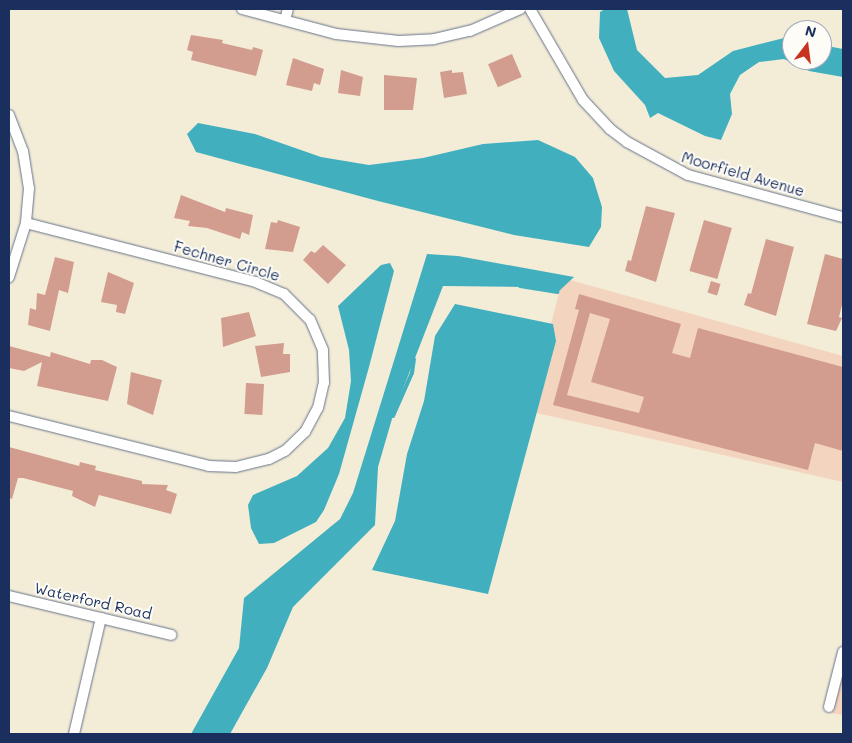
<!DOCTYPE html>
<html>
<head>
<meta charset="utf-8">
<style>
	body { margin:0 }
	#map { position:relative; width:852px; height:743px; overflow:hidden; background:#f3edd8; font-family:Mali,sans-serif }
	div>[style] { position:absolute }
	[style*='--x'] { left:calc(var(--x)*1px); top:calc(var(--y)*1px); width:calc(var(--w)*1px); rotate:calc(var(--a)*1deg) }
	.built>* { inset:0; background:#f3d4bf }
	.water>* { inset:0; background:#42afbf }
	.stream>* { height:4px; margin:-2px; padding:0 2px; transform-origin:2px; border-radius:2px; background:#42afbf }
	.building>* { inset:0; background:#d29d8e; transform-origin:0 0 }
	.roads { filter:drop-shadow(0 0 1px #677289) drop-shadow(0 0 1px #677289) }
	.street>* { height:10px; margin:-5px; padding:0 5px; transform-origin:5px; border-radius:5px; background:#fff }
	span { translate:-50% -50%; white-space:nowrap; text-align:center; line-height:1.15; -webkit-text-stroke:4px #fdfcf7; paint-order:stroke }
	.street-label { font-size:15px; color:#1b2f5e }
	.frame { position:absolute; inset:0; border:10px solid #1b2f5e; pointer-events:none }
	.north { position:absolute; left:782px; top:20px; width:50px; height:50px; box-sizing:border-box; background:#fdfcf7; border:1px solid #a3aaba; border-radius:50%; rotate:15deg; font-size:14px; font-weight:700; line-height:20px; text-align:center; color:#1b2f5e }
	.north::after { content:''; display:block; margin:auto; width:18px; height:22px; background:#c8321e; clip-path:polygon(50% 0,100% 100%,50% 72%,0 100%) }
</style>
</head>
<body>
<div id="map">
	<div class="built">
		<i style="clip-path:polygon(563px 278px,843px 356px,843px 482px,528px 411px)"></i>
		<i style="clip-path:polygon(843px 668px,843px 715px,832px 713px)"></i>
	</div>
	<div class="water">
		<i style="clip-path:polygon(605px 9px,627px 9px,637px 50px,665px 78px,698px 75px,733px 51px,784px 38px,792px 39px,792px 60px,822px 60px,822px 45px,843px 49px,843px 77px,809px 71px,784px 59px,759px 62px,740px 75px,730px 94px,732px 114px,721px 140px,705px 136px,658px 113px,650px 118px,645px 105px,614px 71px,599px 38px,600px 12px)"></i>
		<i style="clip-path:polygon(198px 123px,255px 134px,321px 157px,369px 165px,423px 158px,483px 144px,538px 140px,575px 157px,593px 178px,602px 207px,601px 227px,589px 247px,514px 235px,378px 201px,196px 152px,187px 134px)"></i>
		<i style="clip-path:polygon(427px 254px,458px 256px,574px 277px,558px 292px,525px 287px,443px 286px,394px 412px,378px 467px,375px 525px,293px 607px,267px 668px,230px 734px,191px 734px,239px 648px,244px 598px,340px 519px,353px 493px)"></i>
		<i style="clip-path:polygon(390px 263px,394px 271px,369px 367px,339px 474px,324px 510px,316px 522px,274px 543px,259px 544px,251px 528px,248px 505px,253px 495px,297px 476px,328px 448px,345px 418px,351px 381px,349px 350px,338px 306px,381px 265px)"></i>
		<i style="clip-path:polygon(455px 304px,553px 324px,556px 341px,488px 594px,372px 570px,395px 521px,407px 454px,424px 401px,435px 336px)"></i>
	</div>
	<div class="stream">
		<i style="--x:520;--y:286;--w:38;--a:9"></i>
		<i style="--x:393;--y:416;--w:47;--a:-66.2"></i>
		<i style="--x:412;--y:373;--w:14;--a:-82"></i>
	</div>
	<div class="building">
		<i style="clip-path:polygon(191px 35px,223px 40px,222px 43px,252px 50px,253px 47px,263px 50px,256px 76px,191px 60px,193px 52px,187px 50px)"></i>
		<i style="left:512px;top:54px;width:25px;height:26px;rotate:67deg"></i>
		<i style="clip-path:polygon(293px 58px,324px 69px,320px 85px,314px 83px,312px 91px,286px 85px)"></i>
		<i style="clip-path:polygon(341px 70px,363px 77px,360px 96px,338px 93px)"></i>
		<i style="clip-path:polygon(452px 70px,452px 73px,463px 72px,467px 94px,444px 98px,440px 72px)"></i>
		<i style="clip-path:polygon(384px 75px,417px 78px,413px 110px,384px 110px)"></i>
		<i style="clip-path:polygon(181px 195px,225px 212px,226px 208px,253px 215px,249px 235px,242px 232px,240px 239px,207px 228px,188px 226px,190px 221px,174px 218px)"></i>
		<i style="clip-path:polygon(646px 206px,675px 213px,656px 282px,625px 271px,628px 260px,631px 261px)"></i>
		<i style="clip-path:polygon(278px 220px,300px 227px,293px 252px,265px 249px,271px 222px,277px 223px)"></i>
		<i style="left:704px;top:220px;width:29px;height:53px;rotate:16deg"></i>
		<i style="clip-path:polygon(766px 239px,794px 247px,776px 316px,744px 305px,748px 293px,751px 294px)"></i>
		<i style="clip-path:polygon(323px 245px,346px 265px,328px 284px,303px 260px,311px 251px,315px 253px)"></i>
		<i style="clip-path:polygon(825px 254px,843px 259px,843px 301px,839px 317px,842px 318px,836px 331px,807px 324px)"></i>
		<i style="clip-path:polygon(55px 257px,74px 262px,68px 293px,59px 290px,50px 331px,28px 325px,30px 308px,36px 310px,37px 293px,45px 295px)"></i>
		<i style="clip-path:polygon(108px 272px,134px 283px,125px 314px,116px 312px,117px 305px,101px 302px)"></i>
		<i style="left:711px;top:281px;width:10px;height:12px;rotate:17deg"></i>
		<i style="clip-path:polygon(evenodd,579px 294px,681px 324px,672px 353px,690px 358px,698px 328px,843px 367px,843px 451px,815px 443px,808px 470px,553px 405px,579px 310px,575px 309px,579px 294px,590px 313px,610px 319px,591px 382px,644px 397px,639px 413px,567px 395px,590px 313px)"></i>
		<i style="clip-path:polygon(249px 312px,256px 336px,223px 347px,221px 318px)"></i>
		<i style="clip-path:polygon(284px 343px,283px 354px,290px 354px,290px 372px,261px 377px,255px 346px)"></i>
		<i style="clip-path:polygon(9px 346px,50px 357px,51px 352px,90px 364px,91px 360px,102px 360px,117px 367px,108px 401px,37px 386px,42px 362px,24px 371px,9px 368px)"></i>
		<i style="clip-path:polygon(131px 372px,162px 380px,153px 415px,127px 404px)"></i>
		<i style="left:246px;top:383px;width:18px;height:31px;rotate:3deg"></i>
		<i style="clip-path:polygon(9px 447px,79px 466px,80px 462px,96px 466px,95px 470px,142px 481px,142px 484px,168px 485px,166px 490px,177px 494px,171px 514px,99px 495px,95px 507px,72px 496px,73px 491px,23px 478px,18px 478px,12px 499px,9px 498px)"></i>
	</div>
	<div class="roads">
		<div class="street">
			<i style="--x:242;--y:9;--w:97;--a:14.9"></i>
			<i style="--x:336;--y:34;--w:63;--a:6.3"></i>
			<i style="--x:399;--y:41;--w:35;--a:-3"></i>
			<i style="--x:434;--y:39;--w:37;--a:-13"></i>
			<i style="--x:470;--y:31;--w:55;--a:-23.7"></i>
			<i style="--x:530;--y:9;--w:105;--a:59.8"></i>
			<i style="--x:583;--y:100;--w:40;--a:47"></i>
			<i style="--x:610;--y:129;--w:21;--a:37"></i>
			<i style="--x:627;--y:142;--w:69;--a:28.4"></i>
			<i style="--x:688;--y:175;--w:161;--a:15.2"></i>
			<i style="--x:285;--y:20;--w:11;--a:-75"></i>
			<i style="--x:9;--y:115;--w:39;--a:69"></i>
			<i style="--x:23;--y:151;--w:37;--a:81"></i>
			<i style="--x:29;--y:188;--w:35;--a:95"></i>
			<i style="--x:26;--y:223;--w:57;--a:107.5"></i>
			<i style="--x:9;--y:416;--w:206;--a:14"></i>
			<i style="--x:209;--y:466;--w:27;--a:2"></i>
			<i style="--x:236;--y:467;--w:34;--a:-14"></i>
			<i style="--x:269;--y:459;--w:18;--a:-27"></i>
			<i style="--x:285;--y:451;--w:28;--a:-44"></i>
			<i style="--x:305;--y:432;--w:27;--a:-62"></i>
			<i style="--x:318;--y:408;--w:26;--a:-77"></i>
			<i style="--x:324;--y:383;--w:33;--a:-92"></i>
			<i style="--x:323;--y:350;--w:33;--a:-113"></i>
			<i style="--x:310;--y:320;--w:37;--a:-135"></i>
			<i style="--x:284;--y:294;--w:30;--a:-157"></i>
			<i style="--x:256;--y:282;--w:237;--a:-165.6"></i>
			<i style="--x:9;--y:596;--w:167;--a:13.5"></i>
			<i style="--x:829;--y:707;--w:57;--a:-75.7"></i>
			<i style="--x:74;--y:734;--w:119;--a:-76.9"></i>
		</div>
	</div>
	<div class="street-label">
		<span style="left:743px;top:174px;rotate:16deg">Moorfield Avenue</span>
		<span style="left:227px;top:261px;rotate:16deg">Fechner Circle</span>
		<span style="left:93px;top:601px;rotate:13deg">Waterford Road</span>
	</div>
	<div class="frame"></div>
	<div class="north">N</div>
</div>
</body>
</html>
